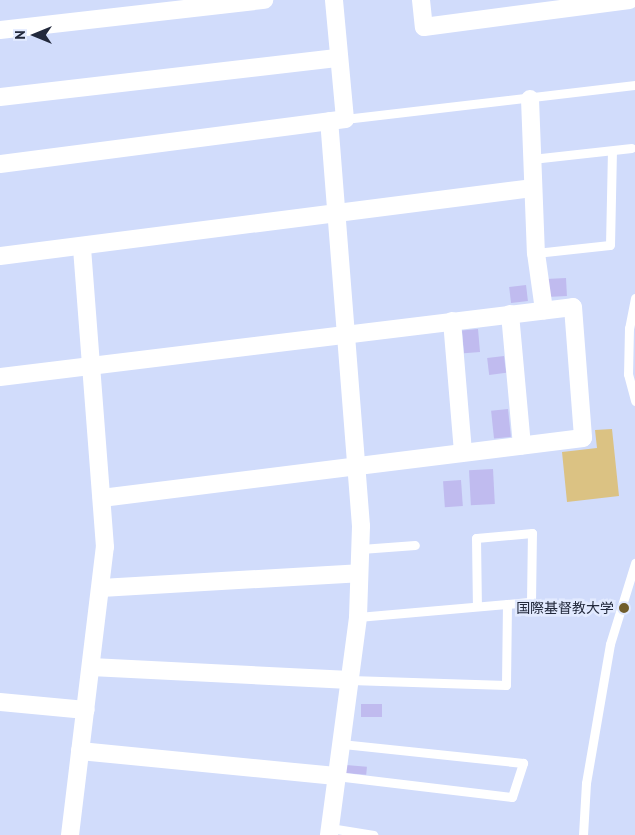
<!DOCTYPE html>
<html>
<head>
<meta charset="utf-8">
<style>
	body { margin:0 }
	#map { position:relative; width:635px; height:835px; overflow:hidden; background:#d1dcfb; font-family:"PT Sans","Noto Sans JP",sans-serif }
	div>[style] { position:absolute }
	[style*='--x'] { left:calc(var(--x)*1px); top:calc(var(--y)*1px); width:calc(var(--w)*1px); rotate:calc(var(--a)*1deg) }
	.green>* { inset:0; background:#dbc283 }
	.building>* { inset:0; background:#c0bbef; transform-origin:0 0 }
	.lane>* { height:9px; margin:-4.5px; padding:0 4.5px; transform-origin:4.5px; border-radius:4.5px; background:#fff }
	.street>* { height:18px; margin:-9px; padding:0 9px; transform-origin:9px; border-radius:9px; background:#fff }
	.dots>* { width:14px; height:14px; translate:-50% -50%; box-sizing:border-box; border:2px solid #e2eaff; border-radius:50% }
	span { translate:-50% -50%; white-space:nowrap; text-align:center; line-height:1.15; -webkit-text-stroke:5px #e2eaff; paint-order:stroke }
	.poi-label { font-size:14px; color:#22293c }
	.right { translate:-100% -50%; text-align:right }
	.north { position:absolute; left:10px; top:10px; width:50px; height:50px; -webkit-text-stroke:4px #e2eaff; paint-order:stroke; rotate:270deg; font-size:14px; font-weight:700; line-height:20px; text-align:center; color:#22293c }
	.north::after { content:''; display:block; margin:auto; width:18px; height:22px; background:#22293c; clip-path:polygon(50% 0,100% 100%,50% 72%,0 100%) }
</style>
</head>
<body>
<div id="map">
	<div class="green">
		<i style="clip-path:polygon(612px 429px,619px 496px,567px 502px,562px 452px,597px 448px,595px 430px)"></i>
	</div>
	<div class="building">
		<i style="left:566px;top:278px;width:18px;height:20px;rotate:87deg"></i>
		<i style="left:526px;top:285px;width:16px;height:17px;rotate:83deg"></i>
		<i style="left:478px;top:329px;width:23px;height:16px;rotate:85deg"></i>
		<i style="left:504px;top:356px;width:17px;height:17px;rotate:83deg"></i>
		<i style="left:508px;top:409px;width:28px;height:17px;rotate:84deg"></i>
		<i style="left:493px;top:469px;width:35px;height:24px;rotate:87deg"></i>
		<i style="left:461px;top:480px;width:26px;height:18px;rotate:86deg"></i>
		<i style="left:382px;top:704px;width:13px;height:21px;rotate:90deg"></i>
		<i style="left:346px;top:765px;width:21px;height:8px;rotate:5deg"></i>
	</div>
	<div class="lane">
		<i style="--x:345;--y:119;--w:292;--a:-6.7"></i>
		<i style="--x:532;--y:159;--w:100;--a:-6.3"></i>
		<i style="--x:536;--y:253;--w:74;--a:-6.2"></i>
		<i style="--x:610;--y:245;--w:94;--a:-88.8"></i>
		<i style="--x:635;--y:298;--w:31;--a:101"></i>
		<i style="--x:629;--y:328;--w:46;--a:91.2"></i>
		<i style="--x:628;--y:374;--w:28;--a:75"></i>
		<i style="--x:361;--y:549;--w:54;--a:-4.2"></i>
		<i style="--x:358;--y:617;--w:174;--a:-5"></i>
		<i style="--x:531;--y:602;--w:69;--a:-89.2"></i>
		<i style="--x:532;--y:533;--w:56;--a:174.9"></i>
		<i style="--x:476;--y:538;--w:68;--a:89.2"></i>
		<i style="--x:350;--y:680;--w:156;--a:1.8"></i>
		<i style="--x:506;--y:685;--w:81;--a:-89.3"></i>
		<i style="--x:336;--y:776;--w:177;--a:6.8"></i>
		<i style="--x:512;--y:797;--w:36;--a:-72"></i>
		<i style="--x:523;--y:763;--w:183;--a:-174"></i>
		<i style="--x:330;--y:828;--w:44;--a:9.2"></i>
		<i style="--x:583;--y:835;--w:52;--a:-86.7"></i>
		<i style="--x:586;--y:783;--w:141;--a:-80.2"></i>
		<i style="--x:610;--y:644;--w:85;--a:-72.8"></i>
	</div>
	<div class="street">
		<i style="--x:421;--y:0;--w:27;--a:84"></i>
		<i style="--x:424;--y:27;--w:207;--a:-7.5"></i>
		<i style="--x:0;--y:30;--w:266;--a:-6.5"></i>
		<i style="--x:0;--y:97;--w:341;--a:-6.6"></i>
		<i style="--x:530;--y:99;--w:154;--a:87.8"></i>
		<i style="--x:536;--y:253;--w:58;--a:82"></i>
		<i style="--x:0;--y:164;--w:348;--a:-7.4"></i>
		<i style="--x:345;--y:119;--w:120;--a:-95.3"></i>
		<i style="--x:0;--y:256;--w:536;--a:-7.28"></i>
		<i style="--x:510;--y:314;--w:132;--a:84.8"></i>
		<i style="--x:452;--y:321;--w:132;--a:85.2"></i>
		<i style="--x:0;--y:377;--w:577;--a:-6.96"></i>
		<i style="--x:573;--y:307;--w:131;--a:85.6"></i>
		<i style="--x:583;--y:438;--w:485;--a:172.9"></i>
		<i style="--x:101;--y:588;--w:258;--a:-3.3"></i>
		<i style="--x:91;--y:667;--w:259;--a:2.9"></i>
		<i style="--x:0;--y:702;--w:86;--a:5.3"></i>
		<i style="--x:80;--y:751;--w:257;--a:5.6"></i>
		<i style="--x:70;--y:835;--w:290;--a:-83.1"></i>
		<i style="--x:105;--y:547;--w:302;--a:-94.4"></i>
		<i style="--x:329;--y:835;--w:220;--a:-82.4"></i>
		<i style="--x:358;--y:617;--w:91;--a:-88.1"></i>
		<i style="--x:361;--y:526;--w:406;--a:-94.5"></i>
	</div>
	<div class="dots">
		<i style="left:624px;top:608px;background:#705d2c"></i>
	</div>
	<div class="poi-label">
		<span class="right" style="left:614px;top:608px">国際基督教大学</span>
	</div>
	<div class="north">N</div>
</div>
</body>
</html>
